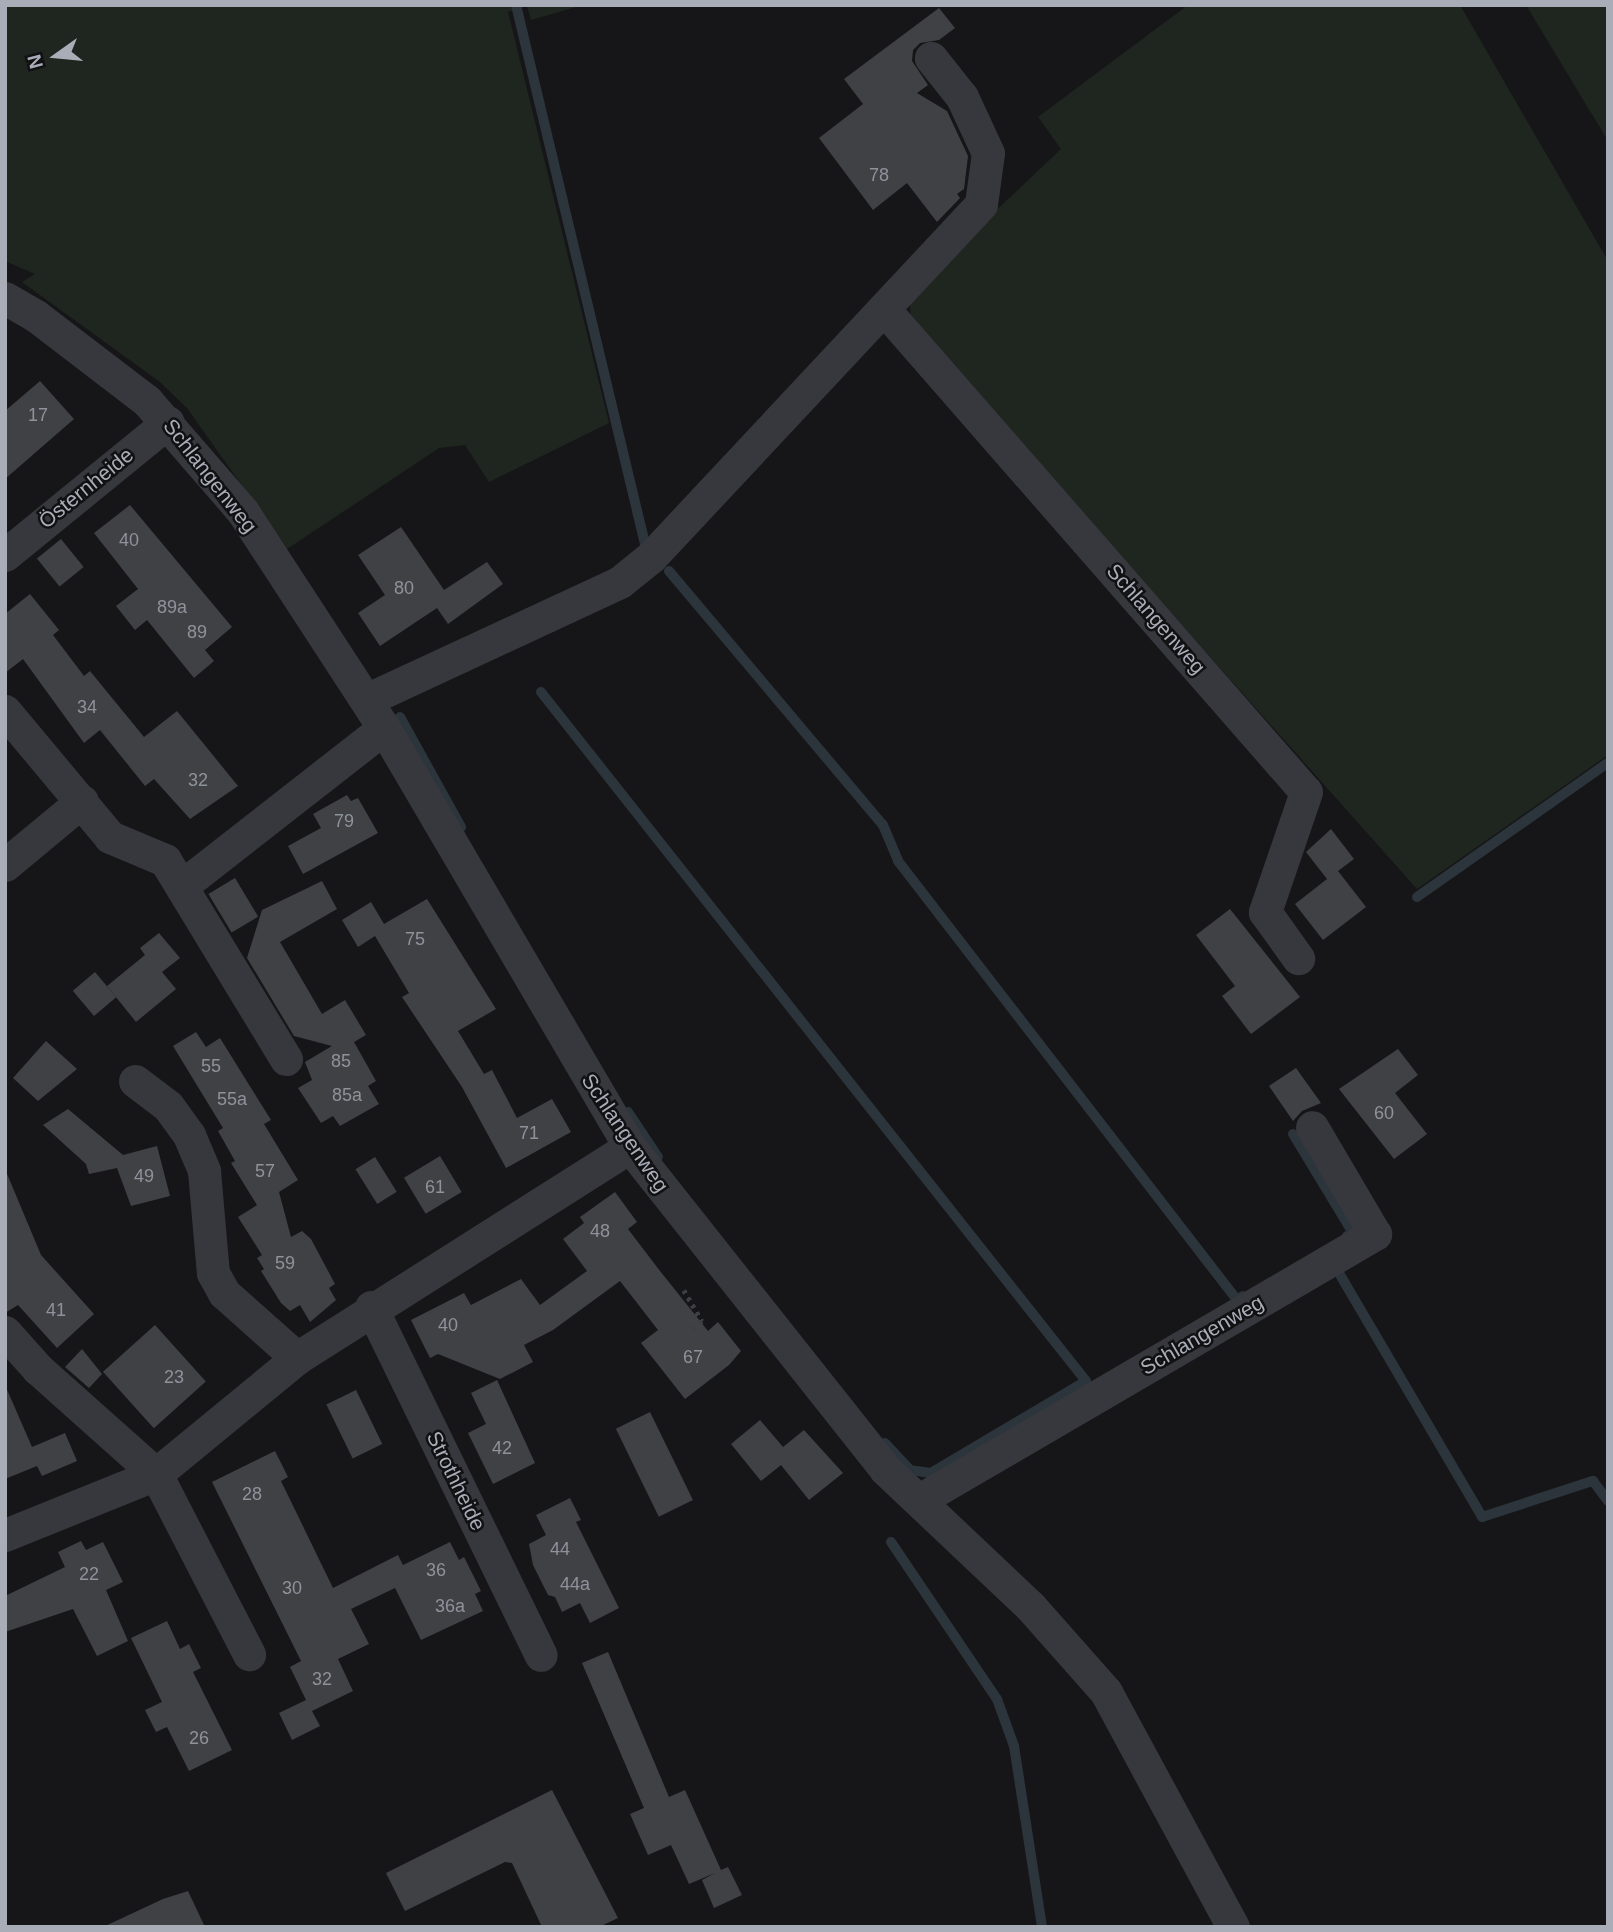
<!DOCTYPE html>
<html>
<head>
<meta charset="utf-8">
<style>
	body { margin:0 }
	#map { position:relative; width:1613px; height:1932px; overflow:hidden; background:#161618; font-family:Arial,sans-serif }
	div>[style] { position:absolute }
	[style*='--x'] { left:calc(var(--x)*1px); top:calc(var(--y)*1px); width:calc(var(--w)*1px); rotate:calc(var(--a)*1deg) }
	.green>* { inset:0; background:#1e261f }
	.stream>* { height:10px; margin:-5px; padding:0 5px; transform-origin:5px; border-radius:5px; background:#2c353c }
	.building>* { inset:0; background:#404145; transform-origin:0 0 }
	.path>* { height:4.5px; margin-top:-2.25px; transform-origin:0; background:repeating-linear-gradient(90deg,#3d3f44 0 3.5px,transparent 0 8.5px) }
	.minor>* { height:33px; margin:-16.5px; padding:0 16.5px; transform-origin:16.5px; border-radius:16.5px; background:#37383d }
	span { translate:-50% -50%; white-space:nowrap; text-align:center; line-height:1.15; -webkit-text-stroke:5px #111113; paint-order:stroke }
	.number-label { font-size:18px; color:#8e929b }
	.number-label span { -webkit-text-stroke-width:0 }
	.street-label { font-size:21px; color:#a8adb8 }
	.frame { position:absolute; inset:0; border:7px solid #a8adb8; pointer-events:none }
	.north { position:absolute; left:21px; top:21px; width:70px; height:70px; -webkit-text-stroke:5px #111113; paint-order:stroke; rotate:255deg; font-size:19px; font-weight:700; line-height:28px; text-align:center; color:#a8adb8 }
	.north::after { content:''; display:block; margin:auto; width:24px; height:32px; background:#a8adb8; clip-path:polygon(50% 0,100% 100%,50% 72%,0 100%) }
</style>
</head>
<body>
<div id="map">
	<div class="green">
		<i style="clip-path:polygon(5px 5px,583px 5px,531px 20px,527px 6px,508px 12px,609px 423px,489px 482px,465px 445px,439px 448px,287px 549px,187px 408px,160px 382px,22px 282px,35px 274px,5px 261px)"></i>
		<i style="clip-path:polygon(1188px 5px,1460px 5px,1608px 261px,1608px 755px,1417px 889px,911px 321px,909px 293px,1061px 149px,1038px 117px)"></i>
		<i style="clip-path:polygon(1526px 5px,1608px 5px,1608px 141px)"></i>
	</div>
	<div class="stream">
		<i style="--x:516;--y:5;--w:554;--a:76.54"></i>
		<i style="--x:669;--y:571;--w:332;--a:49.9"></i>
		<i style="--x:883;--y:825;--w:39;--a:67"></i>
		<i style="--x:898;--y:861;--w:555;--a:52.32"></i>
		<i style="--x:1237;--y:1300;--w:7;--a:-34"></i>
		<i style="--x:541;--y:692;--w:878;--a:51.66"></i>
		<i style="--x:1086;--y:1381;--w:180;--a:149.3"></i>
		<i style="--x:931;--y:1473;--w:21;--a:-172"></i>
		<i style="--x:910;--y:1470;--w:37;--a:-133"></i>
		<i style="--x:400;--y:717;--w:126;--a:61"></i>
		<i style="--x:1417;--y:897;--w:233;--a:-35.1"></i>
		<i style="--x:628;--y:1112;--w:54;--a:56.3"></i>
		<i style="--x:1293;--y:1134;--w:116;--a:58.8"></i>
		<i style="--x:1353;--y:1233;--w:7;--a:153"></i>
		<i style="--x:1339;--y:1273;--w:283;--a:59.6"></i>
		<i style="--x:1482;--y:1517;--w:117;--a:-18"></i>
		<i style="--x:1593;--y:1481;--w:25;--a:53"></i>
		<i style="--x:891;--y:1542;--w:189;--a:56"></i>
		<i style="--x:997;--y:1699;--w:50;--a:70.1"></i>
		<i style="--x:1014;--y:1746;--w:183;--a:81.2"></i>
	</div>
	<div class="building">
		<i style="clip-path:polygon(939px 8px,955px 28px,939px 40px,920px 43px,913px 50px,912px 61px,928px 85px,917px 93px,947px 111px,968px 156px,964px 189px,957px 194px,960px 198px,937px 222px,907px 183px,873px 210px,819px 138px,863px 104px,844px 79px)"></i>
		<i style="clip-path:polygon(40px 381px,74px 419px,5px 479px,5px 411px)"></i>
		<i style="clip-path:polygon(130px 505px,232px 627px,205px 650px,214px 661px,194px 678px,147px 620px,135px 630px,116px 606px,138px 589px,94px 533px)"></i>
		<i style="clip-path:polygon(401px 527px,444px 590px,487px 562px,503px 584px,448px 624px,437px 608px,380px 646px,358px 613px,385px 595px,358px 555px)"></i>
		<i style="left:61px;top:539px;width:36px;height:31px;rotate:51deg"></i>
		<i style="clip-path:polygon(30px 594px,59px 630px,53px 635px,84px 676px,90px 671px,144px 737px,177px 711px,238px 786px,190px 819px,154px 779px,145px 786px,100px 730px,84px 743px,23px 659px,5px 673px,5px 614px)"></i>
		<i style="clip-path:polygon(347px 795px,351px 801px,358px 798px,378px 833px,303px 874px,288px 846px,321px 828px,313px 814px)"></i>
		<i style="clip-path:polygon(1331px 829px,1354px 859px,1338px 871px,1366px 907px,1323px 940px,1295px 904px,1327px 879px,1306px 852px)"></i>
		<i style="left:235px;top:878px;width:45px;height:31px;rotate:59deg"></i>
		<i style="clip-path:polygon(322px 881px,337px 909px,280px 942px,322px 1014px,345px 1000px,366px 1035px,354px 1042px,376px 1081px,368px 1086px,379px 1104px,340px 1126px,333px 1116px,321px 1123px,298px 1088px,312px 1080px,305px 1062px,332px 1046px,294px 1036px,247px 958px,262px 910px)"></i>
		<i style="clip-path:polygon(427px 899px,496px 1009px,458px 1031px,484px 1074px,492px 1070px,517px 1118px,552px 1099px,571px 1132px,506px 1168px,462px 1087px,402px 997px,409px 993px,375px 936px,358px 947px,342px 920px,371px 902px,384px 924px)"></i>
		<i style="clip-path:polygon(1230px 909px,1300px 997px,1251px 1034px,1222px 996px,1235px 986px,1196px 935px)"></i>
		<i style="clip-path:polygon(159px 933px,180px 958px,162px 972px,176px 989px,136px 1022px,107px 986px,145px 955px,140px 948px)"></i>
		<i style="left:95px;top:972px;width:33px;height:29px;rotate:50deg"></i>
		<i style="clip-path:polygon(196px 1032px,206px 1047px,220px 1038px,271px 1120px,264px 1124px,298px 1180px,279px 1192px,291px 1237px,302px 1231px,311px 1239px,335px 1284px,329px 1288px,336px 1300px,310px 1322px,300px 1305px,290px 1311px,281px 1303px,261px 1271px,264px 1269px,257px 1258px,262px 1255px,238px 1217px,257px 1205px,231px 1163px,235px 1161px,218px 1131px,223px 1128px,173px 1046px)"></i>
		<i style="clip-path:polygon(46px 1041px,77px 1069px,38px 1101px,13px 1078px)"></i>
		<i style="clip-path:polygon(1398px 1049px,1418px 1075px,1395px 1093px,1427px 1134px,1394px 1159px,1339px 1089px)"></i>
		<i style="clip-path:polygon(1296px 1068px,1321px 1103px,1302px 1111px,1293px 1121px,1269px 1086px)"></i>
		<i style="clip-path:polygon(68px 1109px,123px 1155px,157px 1146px,170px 1196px,131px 1206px,117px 1168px,89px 1174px,86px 1164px,43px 1125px)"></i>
		<i style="left:440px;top:1156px;width:42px;height:42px;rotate:59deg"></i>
		<i style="left:375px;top:1157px;width:41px;height:23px;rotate:58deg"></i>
		<i style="clip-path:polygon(5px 1169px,41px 1255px,94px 1314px,57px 1348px,18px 1305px,5px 1313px)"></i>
		<i style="clip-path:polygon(615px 1192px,637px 1222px,628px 1229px,660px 1271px,708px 1331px,718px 1322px,741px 1351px,729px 1365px,685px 1399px,641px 1343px,658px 1330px,620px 1281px,553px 1330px,524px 1345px,533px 1362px,500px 1379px,438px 1354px,430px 1358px,411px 1320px,464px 1293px,471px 1305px,521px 1279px,540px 1305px,587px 1271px,563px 1239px,584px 1223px,580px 1217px)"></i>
		<i style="left:155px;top:1325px;width:76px;height:70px;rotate:48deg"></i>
		<i style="clip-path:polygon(82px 1349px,102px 1374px,89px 1388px,65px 1367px)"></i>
		<i style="clip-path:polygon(497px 1380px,535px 1463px,493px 1484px,468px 1433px,486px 1424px,471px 1393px)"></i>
		<i style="clip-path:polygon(5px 1385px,32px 1447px,65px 1433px,77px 1461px,42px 1476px,37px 1466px,5px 1479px)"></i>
		<i style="left:356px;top:1390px;width:60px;height:33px;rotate:64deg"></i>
		<i style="left:650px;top:1412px;width:98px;height:38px;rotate:64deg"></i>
		<i style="clip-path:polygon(760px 1420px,783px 1447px,804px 1430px,843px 1473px,809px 1500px,781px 1465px,761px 1481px,731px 1444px)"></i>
		<i style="clip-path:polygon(275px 1451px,288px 1477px,281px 1481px,333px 1588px,398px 1555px,403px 1565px,450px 1542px,459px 1560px,464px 1557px,481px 1591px,475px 1594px,483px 1611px,421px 1640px,395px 1588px,351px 1609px,369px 1644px,338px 1659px,353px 1691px,312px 1711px,320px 1726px,292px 1740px,279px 1713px,306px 1700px,290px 1667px,301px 1661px,212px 1482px)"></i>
		<i style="clip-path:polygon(570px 1498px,581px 1520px,576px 1522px,619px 1608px,590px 1623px,580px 1603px,562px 1612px,555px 1597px,548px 1595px,533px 1565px,529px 1544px,546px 1535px,536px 1515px)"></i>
		<i style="clip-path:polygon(81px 1541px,86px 1550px,103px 1542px,123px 1582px,106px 1590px,128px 1641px,97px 1656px,73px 1609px,5px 1632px,5px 1596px,65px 1567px,58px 1552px)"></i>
		<i style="clip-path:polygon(167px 1621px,180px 1649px,189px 1644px,201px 1668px,193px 1672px,232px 1750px,189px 1771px,167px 1727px,156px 1732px,145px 1710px,162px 1702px,131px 1638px)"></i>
		<i style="clip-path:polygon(608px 1652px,669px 1797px,685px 1790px,721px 1870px,728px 1867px,742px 1895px,714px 1908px,702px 1880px,715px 1873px,689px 1884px,671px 1845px,648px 1855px,630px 1814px,644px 1808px,582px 1663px)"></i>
		<i style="clip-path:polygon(552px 1790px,618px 1918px,599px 1927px,542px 1927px,512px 1863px,505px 1862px,405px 1911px,386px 1873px)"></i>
		<i style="clip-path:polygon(188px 1891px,205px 1927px,103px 1927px,163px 1899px)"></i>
	</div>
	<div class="path">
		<i style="--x:684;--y:1290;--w:36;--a:60"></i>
		<i style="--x:702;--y:1321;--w:13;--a:138"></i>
	</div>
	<div class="minor">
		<i style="--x:5;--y:298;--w:36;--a:30"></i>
		<i style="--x:36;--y:316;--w:140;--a:37.4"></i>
		<i style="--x:147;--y:401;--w:147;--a:49.1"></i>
		<i style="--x:243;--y:512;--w:258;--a:56.9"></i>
		<i style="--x:384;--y:728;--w:486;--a:59.6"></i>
		<i style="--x:630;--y:1147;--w:411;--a:51.6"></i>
		<i style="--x:885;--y:1469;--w:199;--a:43.4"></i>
		<i style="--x:1030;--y:1606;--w:115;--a:48.5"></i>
		<i style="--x:1106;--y:1692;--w:267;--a:61.6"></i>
		<i style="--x:884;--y:309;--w:641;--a:48.86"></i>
		<i style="--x:1306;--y:792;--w:127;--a:108.9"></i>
		<i style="--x:1265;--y:912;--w:57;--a:54.3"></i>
		<i style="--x:5;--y:555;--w:210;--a:-39.2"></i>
		<i style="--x:366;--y:700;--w:280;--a:-24.9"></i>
		<i style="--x:620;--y:582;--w:40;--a:-39"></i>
		<i style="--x:651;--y:557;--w:483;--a:-46.9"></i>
		<i style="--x:981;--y:204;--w:51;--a:-82.2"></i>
		<i style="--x:988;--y:153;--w:62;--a:-114.9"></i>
		<i style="--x:962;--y:97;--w:50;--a:-128.5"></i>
		<i style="--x:5;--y:711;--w:164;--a:50.2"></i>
		<i style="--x:110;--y:837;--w:60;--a:22.7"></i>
		<i style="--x:165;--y:860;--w:233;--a:58.7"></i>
		<i style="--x:5;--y:865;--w:100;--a:-39.7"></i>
		<i style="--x:183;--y:885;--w:255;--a:-38"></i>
		<i style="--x:135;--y:1081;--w:41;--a:37.1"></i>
		<i style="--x:168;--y:1106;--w:36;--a:54"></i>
		<i style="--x:189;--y:1135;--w:39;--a:67"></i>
		<i style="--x:204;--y:1171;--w:102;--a:85"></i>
		<i style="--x:213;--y:1273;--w:23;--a:61"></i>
		<i style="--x:224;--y:1293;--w:98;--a:41.7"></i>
		<i style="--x:371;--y:1307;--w:387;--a:64"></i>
		<i style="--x:5;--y:1332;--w:50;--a:48.3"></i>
		<i style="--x:38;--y:1369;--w:158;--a:41.7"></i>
		<i style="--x:156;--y:1474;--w:203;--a:62.7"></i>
		<i style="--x:921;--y:1499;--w:526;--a:-30.27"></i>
		<i style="--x:1375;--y:1234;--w:124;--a:-120.5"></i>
		<i style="--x:5;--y:1535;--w:163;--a:-22"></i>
		<i style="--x:156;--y:1474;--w:183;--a:-39.4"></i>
		<i style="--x:297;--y:1358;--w:394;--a:-32.4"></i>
	</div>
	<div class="number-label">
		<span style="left:879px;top:175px">78</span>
		<span style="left:38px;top:415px">17</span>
		<span style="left:129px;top:540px">40</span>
		<span style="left:404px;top:588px">80</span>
		<span style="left:172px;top:607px">89a</span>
		<span style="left:197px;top:632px">89</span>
		<span style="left:87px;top:707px">34</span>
		<span style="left:198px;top:780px">32</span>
		<span style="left:344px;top:821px">79</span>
		<span style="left:415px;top:939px">75</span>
		<span style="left:341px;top:1061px">85</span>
		<span style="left:211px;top:1066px">55</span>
		<span style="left:347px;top:1095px">85a</span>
		<span style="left:232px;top:1099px">55a</span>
		<span style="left:1384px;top:1113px">60</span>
		<span style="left:529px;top:1133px">71</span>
		<span style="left:265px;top:1171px">57</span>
		<span style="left:144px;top:1176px">49</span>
		<span style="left:435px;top:1187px">61</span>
		<span style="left:600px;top:1231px">48</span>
		<span style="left:285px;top:1263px">59</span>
		<span style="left:56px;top:1310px">41</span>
		<span style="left:448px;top:1325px">40</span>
		<span style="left:693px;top:1357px">67</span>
		<span style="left:174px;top:1377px">23</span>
		<span style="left:502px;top:1448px">42</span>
		<span style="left:252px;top:1494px">28</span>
		<span style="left:560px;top:1549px">44</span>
		<span style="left:436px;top:1570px">36</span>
		<span style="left:89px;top:1574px">22</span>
		<span style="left:575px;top:1584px">44a</span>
		<span style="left:292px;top:1588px">30</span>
		<span style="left:450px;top:1606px">36a</span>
		<span style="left:322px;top:1679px">32</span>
		<span style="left:199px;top:1738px">26</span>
	</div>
	<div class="street-label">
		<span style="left:210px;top:476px;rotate:52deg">Schlangenweg</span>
		<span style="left:86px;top:488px;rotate:-39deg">Östernheide</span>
		<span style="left:1156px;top:619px;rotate:49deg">Schlangenweg</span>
		<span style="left:625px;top:1133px;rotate:56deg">Schlangenweg</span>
		<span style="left:1202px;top:1335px;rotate:-30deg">Schlangenweg</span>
		<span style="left:456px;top:1481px;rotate:64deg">Strothheide</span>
	</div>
	<div class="frame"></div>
	<div class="north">N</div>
</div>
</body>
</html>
